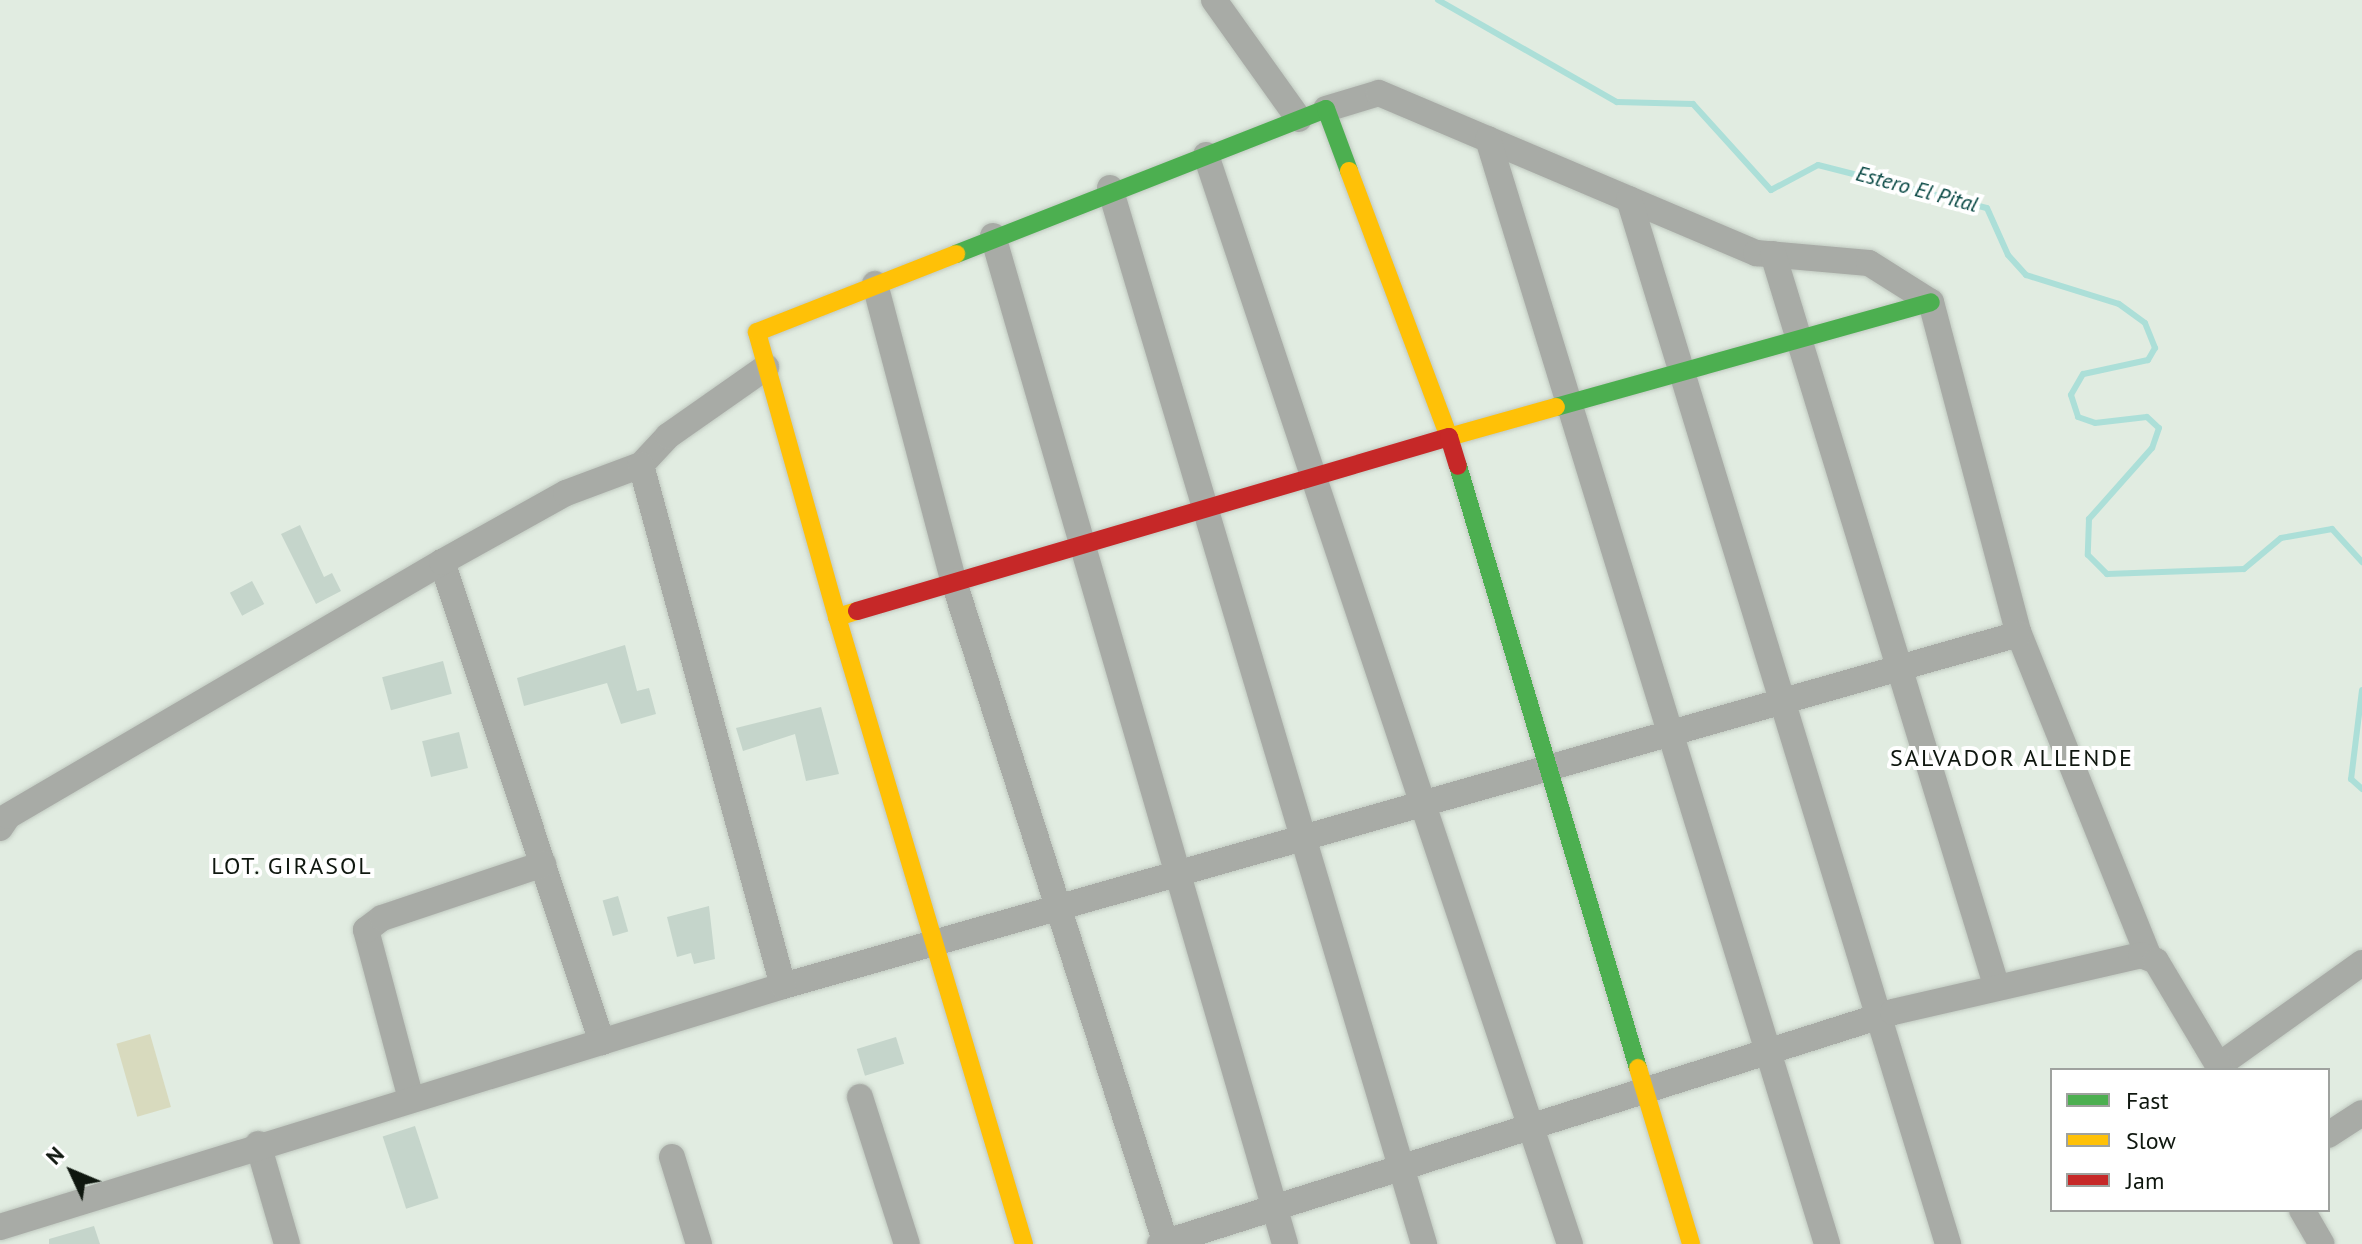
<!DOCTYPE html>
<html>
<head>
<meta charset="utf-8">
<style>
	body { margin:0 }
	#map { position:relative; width:2362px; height:1244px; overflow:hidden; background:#e1ece1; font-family:"PT Sans",sans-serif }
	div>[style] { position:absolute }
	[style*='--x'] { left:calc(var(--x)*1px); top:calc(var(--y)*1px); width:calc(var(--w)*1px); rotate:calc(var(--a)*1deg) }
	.green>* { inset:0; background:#d8dabe; transform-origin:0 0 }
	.stream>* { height:6px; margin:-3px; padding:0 3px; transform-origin:3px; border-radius:3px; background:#acdfd8 }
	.building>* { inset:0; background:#c5d5cb; transform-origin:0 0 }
	.roads { filter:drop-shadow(0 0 2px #c0c9c0) drop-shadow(0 0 2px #c0c9c0) }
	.street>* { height:26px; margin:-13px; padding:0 13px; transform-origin:13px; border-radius:13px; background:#a8aba6 }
	.fast>* { height:18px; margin:-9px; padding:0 9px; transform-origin:9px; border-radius:9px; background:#4caf50 }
	.slow>* { height:18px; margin:-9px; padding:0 9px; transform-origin:9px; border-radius:9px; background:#ffc107 }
	.jam>* { height:18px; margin:-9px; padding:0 9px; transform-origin:9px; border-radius:9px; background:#c62828 }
	span { translate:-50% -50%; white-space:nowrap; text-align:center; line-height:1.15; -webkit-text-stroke:8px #fff; paint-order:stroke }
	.water-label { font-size:22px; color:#084844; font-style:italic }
	.quarter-label { font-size:24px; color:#0f170f; letter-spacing:2px }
	.legend { position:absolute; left:2050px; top:1068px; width:280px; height:144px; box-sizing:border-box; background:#fff; border:2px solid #9fa29f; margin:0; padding:10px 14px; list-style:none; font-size:24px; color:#0f170f }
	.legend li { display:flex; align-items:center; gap:16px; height:40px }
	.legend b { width:40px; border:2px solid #9fa29f }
	.north { position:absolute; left:32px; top:1132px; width:80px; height:80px; -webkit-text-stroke:6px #fff; paint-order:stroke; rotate:314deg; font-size:22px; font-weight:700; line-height:32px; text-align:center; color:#0f170f }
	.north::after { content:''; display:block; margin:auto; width:28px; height:36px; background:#0f170f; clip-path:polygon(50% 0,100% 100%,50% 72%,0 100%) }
</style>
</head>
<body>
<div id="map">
	<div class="green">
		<i style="left:150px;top:1034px;width:76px;height:35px;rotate:74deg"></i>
	</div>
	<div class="stream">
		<i style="--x:1438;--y:0;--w:206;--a:29.7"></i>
		<i style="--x:1617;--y:102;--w:76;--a:1.5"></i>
		<i style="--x:1693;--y:104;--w:116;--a:47.8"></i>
		<i style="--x:1771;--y:190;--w:53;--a:-28"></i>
		<i style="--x:1818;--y:165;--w:174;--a:14.3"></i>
		<i style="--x:1987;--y:208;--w:51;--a:65.9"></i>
		<i style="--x:2008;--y:255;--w:27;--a:48"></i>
		<i style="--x:2026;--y:275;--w:97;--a:17.3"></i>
		<i style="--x:2119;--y:304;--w:32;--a:36"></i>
		<i style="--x:2145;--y:323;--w:27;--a:68"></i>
		<i style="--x:2155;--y:348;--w:14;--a:120"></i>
		<i style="--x:2148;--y:360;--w:66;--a:167.8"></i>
		<i style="--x:2083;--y:374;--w:24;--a:120"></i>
		<i style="--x:2071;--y:395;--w:23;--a:72"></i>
		<i style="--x:2078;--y:417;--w:18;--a:19"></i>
		<i style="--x:2095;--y:423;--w:52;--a:-6.6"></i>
		<i style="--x:2147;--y:417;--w:16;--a:43"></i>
		<i style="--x:2159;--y:428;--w:21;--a:109"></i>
		<i style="--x:2152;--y:448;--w:95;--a:131.6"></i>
		<i style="--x:2089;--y:519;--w:36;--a:92"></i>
		<i style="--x:2088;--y:555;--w:27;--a:45"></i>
		<i style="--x:2107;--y:574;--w:137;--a:-2.1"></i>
		<i style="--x:2244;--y:569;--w:48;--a:-40"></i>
		<i style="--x:2281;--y:538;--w:52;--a:-10"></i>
		<i style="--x:2332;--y:529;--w:45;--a:47.7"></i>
		<i style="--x:2362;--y:690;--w:90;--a:97"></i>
		<i style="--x:2351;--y:779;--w:15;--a:42"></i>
	</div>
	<div class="building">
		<i style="clip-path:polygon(300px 525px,324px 577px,332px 573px,341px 591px,316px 604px,281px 534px)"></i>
		<i style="left:252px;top:581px;width:26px;height:25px;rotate:62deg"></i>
		<i style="clip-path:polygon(625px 645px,637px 691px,649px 688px,656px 714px,621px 724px,607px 683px,524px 706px,517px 678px)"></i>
		<i style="left:443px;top:661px;width:34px;height:63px;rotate:75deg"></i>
		<i style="clip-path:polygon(821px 707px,839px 774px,806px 781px,795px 734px,743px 751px,736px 728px)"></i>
		<i style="left:459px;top:732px;width:37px;height:38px;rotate:76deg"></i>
		<i style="left:618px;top:896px;width:37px;height:16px;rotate:74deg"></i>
		<i style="clip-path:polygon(709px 906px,715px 959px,694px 964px,691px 953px,677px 957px,667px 917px)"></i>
		<i style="left:896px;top:1037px;width:28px;height:41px;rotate:73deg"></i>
		<i style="left:415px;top:1126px;width:76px;height:34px;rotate:72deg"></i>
		<i style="clip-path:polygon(94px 1226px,100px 1244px,49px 1244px,49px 1239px)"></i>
	</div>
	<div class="roads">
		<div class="street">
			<i style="--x:1214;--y:0;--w:146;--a:54.5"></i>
			<i style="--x:1326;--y:109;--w:55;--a:-16.8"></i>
			<i style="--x:1379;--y:93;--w:410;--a:23"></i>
			<i style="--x:1756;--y:253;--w:113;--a:5.1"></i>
			<i style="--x:1869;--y:263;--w:73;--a:32.2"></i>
			<i style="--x:1931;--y:302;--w:343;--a:75.2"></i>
			<i style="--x:2019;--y:634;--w:346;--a:68.1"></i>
			<i style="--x:1488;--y:139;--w:1156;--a:72.94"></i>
			<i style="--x:1206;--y:155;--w:1148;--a:71.52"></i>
			<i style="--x:1110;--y:188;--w:1102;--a:73.44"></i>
			<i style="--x:1629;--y:199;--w:1093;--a:73.02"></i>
			<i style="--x:993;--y:236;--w:1049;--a:73.84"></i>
			<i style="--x:1773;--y:254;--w:767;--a:73.03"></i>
			<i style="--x:875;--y:284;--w:308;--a:75.2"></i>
			<i style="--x:954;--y:582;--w:695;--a:72.24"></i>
			<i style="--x:442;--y:562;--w:506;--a:71.57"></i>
			<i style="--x:0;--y:828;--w:14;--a:-56"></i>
			<i style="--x:8;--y:816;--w:503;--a:-30.34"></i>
			<i style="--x:442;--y:562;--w:142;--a:-29.1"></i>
			<i style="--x:566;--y:493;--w:80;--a:-20.5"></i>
			<i style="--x:641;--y:465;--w:40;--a:-47"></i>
			<i style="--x:668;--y:436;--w:120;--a:-35.1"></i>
			<i style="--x:783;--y:986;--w:1285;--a:-15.9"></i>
			<i style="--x:2218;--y:1066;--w:177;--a:-35.6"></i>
			<i style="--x:860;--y:1097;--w:154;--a:72.3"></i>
			<i style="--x:411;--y:1099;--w:175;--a:-104.9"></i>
			<i style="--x:366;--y:930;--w:20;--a:-37"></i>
			<i style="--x:382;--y:918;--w:170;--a:-18.5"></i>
			<i style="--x:2328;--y:1135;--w:40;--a:-32.9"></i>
			<i style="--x:258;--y:1144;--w:104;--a:73.8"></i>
			<i style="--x:672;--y:1157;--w:91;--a:72.8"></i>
			<i style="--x:2302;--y:1210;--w:39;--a:60"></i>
			<i style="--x:0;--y:1227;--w:819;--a:-17.11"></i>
			<i style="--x:783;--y:986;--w:540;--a:-105.25"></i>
			<i style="--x:1160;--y:1244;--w:769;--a:-17.56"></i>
			<i style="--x:1893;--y:1012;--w:254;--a:-12.9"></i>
			<i style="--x:2141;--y:955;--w:16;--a:22"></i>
			<i style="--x:2156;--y:961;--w:127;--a:59.2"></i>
		</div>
		<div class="fast">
			<i style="--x:956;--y:254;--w:397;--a:-21.4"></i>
			<i style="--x:1326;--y:109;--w:66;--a:69.6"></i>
			<i style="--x:1556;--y:407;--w:389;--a:-15.6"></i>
			<i style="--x:1458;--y:466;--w:628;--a:73.35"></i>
		</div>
		<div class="slow">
			<i style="--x:1349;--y:171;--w:284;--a:69.4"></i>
			<i style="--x:1449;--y:437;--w:111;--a:-15.7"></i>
			<i style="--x:857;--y:611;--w:21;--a:163"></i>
			<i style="--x:837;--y:617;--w:654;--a:73.39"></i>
			<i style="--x:837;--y:617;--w:296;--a:-105.7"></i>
			<i style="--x:757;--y:332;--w:214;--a:-21.4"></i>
			<i style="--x:1638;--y:1068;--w:184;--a:73.2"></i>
		</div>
		<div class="jam">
			<i style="--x:857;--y:611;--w:617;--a:-16.38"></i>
			<i style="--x:1449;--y:437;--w:30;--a:73"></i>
		</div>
	</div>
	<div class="water-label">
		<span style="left:1917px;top:189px;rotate:15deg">Estero El Pital</span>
	</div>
	<div class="quarter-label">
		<span style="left:2012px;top:758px">SALVADOR ALLENDE</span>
		<span style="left:292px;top:866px">LOT. GIRASOL</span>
	</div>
	<ul class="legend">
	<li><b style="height:10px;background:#4caf50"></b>Fast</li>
	<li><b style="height:10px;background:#ffc107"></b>Slow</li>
	<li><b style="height:10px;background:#c62828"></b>Jam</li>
	</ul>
	<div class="north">N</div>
</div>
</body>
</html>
